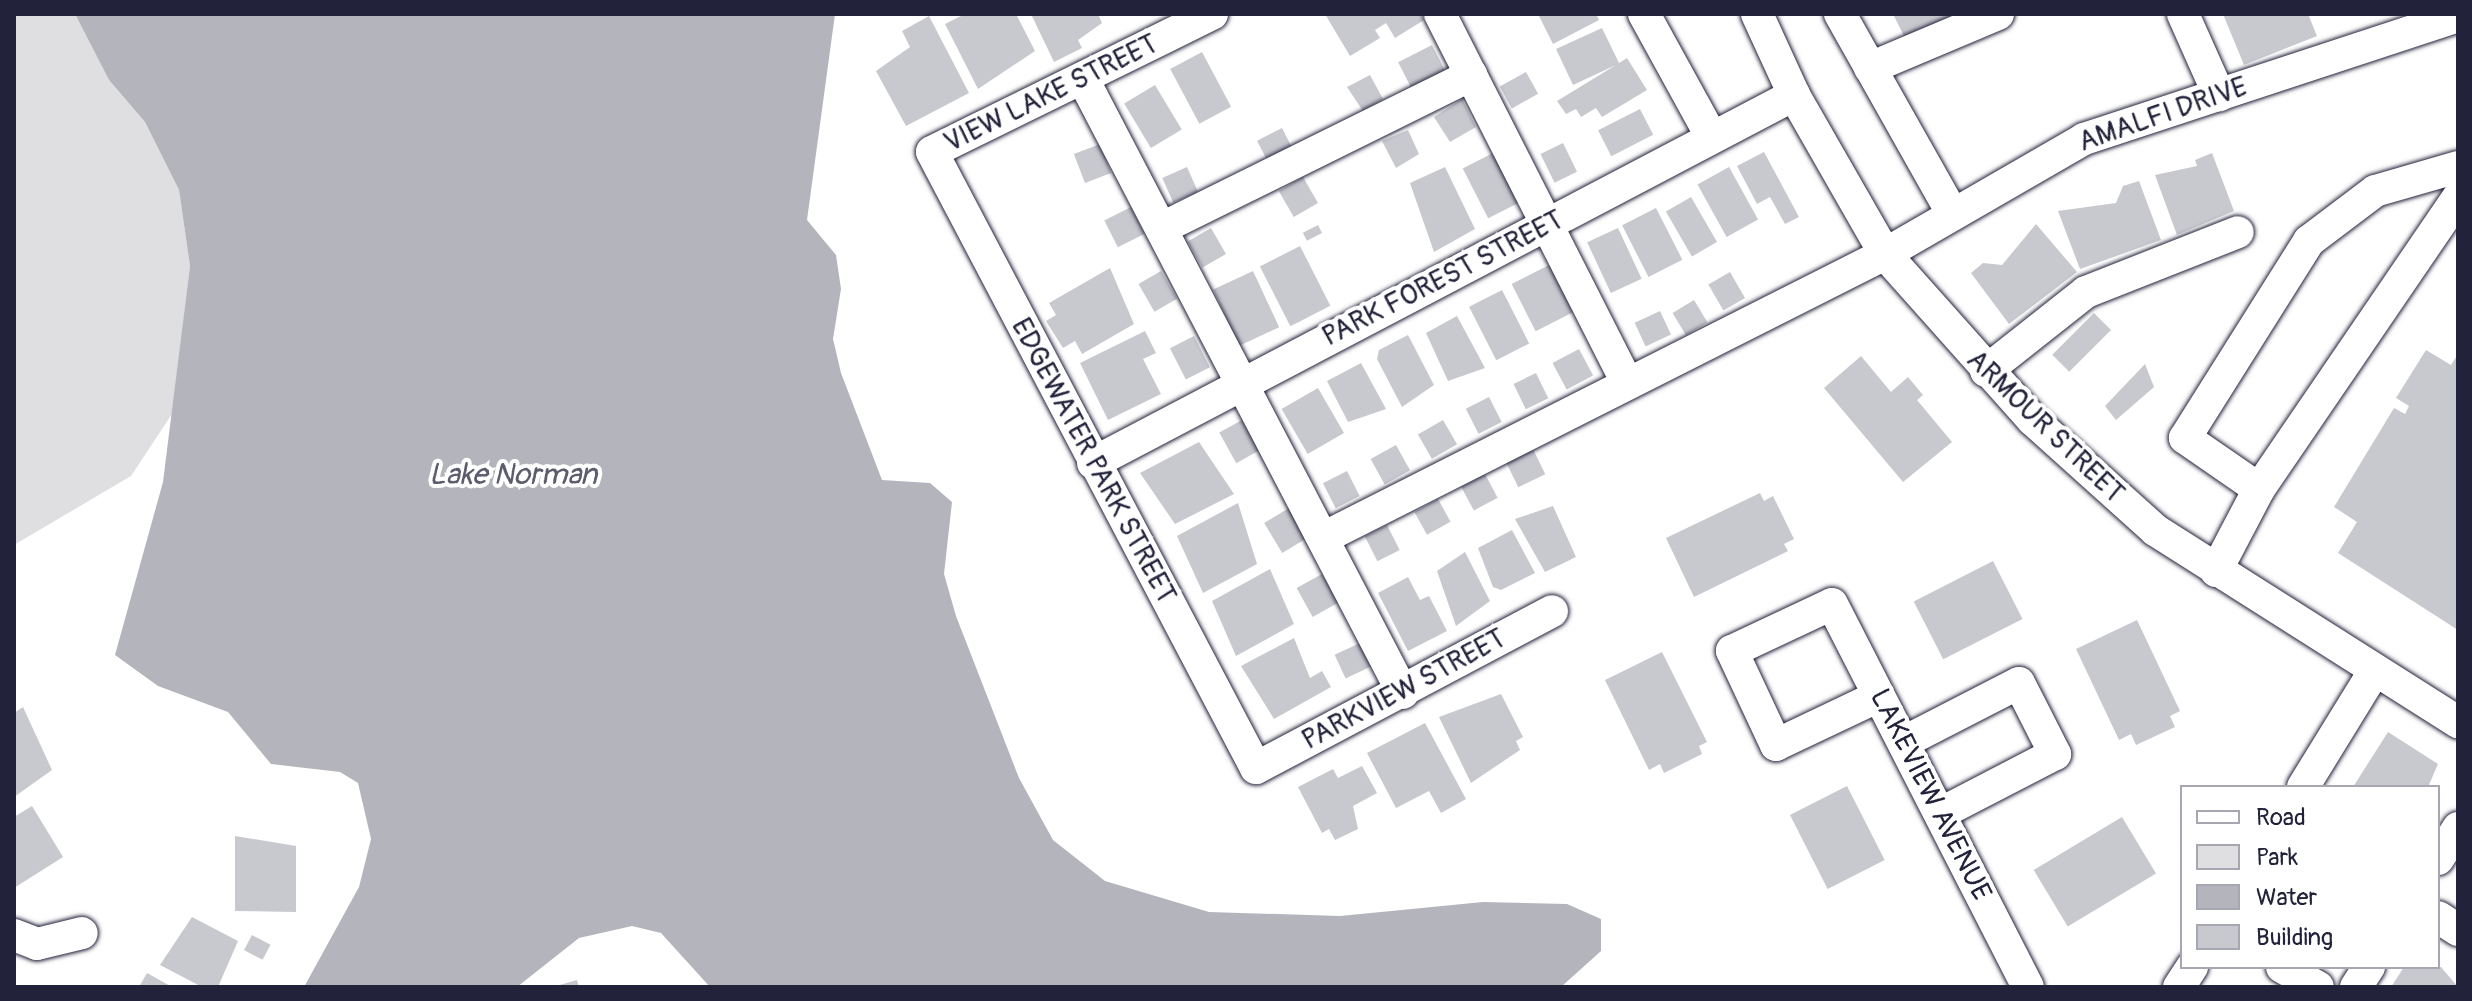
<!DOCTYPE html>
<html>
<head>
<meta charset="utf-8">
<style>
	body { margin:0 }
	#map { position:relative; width:2472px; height:1001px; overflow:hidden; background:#fff; font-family:Pangolin,sans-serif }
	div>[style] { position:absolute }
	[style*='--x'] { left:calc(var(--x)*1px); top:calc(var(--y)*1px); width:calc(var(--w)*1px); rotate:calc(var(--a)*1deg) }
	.green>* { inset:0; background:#dfdfe2 }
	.water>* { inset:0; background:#b4b4bc }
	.building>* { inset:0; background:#c8c8cf; transform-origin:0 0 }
	.roads { filter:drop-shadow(0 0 2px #22223b) drop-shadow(0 0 2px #22223b) }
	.minor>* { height:32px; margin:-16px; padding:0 16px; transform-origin:16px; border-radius:16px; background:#fff }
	span { translate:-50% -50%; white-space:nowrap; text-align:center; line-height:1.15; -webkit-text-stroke:8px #fff; paint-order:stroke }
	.street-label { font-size:28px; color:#22223b }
	.water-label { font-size:30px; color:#5c5c6f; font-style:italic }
	.frame { position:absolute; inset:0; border:16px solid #22223b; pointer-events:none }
	.legend { position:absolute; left:2180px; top:785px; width:260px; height:184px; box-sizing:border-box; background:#fff; border:2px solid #a7a7b1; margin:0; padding:10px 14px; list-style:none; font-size:24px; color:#22223b }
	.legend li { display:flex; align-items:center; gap:16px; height:40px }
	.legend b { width:40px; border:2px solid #a7a7b1 }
</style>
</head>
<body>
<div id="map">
	<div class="green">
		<i style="clip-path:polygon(14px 14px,75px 14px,109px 80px,145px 122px,179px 190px,190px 266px,172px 414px,131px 476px,14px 545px)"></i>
	</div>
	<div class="water">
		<i style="clip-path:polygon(75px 14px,835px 14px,807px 220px,836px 255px,841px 289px,833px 339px,841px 373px,882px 480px,930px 483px,952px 502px,944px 574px,956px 616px,1019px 778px,1053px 840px,1105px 881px,1209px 912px,1340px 916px,1483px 902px,1567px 904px,1601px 919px,1601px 951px,1561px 987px,710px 987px,661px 933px,632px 926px,579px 938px,517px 987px,304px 987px,359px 887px,371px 839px,358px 783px,340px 772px,271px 764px,228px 712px,158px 686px,115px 655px,163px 482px,190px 266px,179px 190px,145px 122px,109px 80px)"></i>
	</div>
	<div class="building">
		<i style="clip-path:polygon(965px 14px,1016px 14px,1035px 51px,978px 89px,945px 24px)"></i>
		<i style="clip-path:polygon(1031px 14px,1098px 14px,1102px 23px,1078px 40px,1082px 48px,1054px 62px)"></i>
		<i style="clip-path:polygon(1325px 14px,1421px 14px,1424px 20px,1395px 38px,1386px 23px,1375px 30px,1380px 38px,1350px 56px)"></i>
		<i style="clip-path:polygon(1538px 14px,1596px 14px,1599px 20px,1553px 44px)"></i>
		<i style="clip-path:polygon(1893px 14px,1975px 14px,1910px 48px)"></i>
		<i style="clip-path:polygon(2223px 14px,2308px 14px,2317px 36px,2244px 65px)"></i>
		<i style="clip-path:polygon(929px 16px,969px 93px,906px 126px,876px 71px,910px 47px,902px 31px)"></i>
		<i style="clip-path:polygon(1602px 28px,1619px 63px,1627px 58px,1647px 90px,1602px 117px,1596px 108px,1581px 117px,1576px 109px,1566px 114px,1557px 101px,1616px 65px,1573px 85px,1556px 49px)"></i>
		<i style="left:1432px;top:45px;width:31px;height:38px;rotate:63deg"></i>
		<i style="left:1202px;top:52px;width:62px;height:36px;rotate:62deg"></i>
		<i style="left:1526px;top:72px;width:25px;height:30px;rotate:61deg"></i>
		<i style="clip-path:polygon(1370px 75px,1383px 99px,1363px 111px,1347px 87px)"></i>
		<i style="left:1155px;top:85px;width:52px;height:36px;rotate:59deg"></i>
		<i style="clip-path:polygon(1462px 99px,1476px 127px,1450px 142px,1434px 117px)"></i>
		<i style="left:1640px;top:109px;width:29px;height:47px;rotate:63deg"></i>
		<i style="left:1282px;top:128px;width:29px;height:28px;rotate:63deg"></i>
		<i style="clip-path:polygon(1408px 130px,1419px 154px,1396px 168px,1382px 141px)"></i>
		<i style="left:1563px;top:143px;width:32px;height:25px;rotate:64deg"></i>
		<i style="left:1100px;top:144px;width:31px;height:28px;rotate:69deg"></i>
		<i style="clip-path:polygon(1764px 152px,1799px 217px,1785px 224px,1770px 197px,1757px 204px,1737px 166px)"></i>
		<i style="left:1493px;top:153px;width:56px;height:34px;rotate:63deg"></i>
		<i style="clip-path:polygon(2212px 153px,2234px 211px,2177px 235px,2155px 175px,2197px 166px,2195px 160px)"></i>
		<i style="left:1187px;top:167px;width:27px;height:27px;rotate:66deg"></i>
		<i style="clip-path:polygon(1445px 167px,1475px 229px,1434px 252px,1410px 183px)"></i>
		<i style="left:1729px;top:167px;width:60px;height:36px;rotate:61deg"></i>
		<i style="left:1303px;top:177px;width:30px;height:28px;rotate:60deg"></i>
		<i style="clip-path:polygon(2139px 181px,2161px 240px,2080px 269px,2058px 211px,2116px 203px,2123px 186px)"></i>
		<i style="left:1691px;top:197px;width:52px;height:29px;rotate:60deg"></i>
		<i style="left:1131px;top:207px;width:30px;height:30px;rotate:63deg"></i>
		<i style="left:1656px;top:208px;width:58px;height:38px;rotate:63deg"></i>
		<i style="clip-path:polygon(2036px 224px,2077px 272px,2009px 324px,1971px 273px,1983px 263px,2002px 265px)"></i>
		<i style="left:1318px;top:225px;width:9px;height:17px;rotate:63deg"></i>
		<i style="left:1211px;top:228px;width:30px;height:27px;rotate:60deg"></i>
		<i style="left:1618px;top:228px;width:56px;height:34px;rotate:65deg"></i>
		<i style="left:1300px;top:246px;width:67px;height:45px;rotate:63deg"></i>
		<i style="left:1549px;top:265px;width:53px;height:42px;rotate:63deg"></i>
		<i style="clip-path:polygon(1110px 268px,1134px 324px,1082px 354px,1075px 341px,1063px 348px,1046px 321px,1056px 315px,1049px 303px)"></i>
		<i style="left:1161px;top:271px;width:32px;height:26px;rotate:60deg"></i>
		<i style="left:1253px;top:271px;width:62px;height:44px;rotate:65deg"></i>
		<i style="left:1730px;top:272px;width:30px;height:25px;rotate:60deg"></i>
		<i style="left:1502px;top:290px;width:60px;height:37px;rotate:63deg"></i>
		<i style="left:1694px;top:300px;width:26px;height:25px;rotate:59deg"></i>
		<i style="left:1660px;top:311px;width:26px;height:28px;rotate:65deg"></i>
		<i style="left:2094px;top:313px;width:24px;height:59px;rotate:45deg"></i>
		<i style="clip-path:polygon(1457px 316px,1485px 368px,1448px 381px,1426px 333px)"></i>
		<i style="clip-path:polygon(1145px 331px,1156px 353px,1143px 359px,1161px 394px,1108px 420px,1080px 363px)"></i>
		<i style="clip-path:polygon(1408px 335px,1434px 385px,1402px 407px,1377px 359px,1379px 350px)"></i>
		<i style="left:1194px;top:336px;width:35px;height:27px;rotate:63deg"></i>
		<i style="left:1579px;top:349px;width:30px;height:30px;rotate:62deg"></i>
		<i style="clip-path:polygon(2426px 350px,2451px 365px,2458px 354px,2458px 630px,2338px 553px,2357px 522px,2334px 507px,2394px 408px,2405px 414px,2409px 406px,2396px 398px)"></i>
		<i style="clip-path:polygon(1861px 356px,1891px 392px,1908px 377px,1923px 395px,1917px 400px,1952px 442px,1903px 482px,1824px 388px)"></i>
		<i style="clip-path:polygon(1361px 363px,1386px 409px,1348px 422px,1327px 381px)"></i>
		<i style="clip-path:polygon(2145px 364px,2154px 387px,2116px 420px,2105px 406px)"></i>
		<i style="left:1536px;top:373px;width:28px;height:25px;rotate:64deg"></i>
		<i style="left:1318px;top:388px;width:52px;height:42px;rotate:60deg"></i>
		<i style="left:1489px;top:397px;width:28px;height:26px;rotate:63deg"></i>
		<i style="left:1242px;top:420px;width:35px;height:26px;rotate:61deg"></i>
		<i style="left:1443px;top:420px;width:28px;height:29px;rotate:60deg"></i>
		<i style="clip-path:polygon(1199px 442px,1234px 494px,1175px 524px,1140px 473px)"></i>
		<i style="left:1396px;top:445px;width:29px;height:29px;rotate:61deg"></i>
		<i style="left:1533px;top:449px;width:28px;height:30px;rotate:64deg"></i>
		<i style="left:1347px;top:471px;width:28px;height:27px;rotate:63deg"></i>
		<i style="left:1485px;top:474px;width:27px;height:27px;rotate:62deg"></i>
		<i style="clip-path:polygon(1760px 493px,1764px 501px,1773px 496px,1794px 539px,1784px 544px,1788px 551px,1694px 597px,1666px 538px)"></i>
		<i style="left:1438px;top:499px;width:26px;height:27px;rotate:61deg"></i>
		<i style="clip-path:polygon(1238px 503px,1257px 564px,1203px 593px,1177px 536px)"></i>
		<i style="clip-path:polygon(1553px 506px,1576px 557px,1545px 572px,1515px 519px)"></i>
		<i style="left:1289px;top:508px;width:35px;height:29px;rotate:59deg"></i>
		<i style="left:1387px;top:525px;width:28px;height:25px;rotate:63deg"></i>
		<i style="clip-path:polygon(1512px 530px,1535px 573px,1501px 590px,1493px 587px,1478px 548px)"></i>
		<i style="clip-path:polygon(1465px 552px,1490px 601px,1456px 626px,1437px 571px)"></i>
		<i style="left:1993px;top:561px;width:65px;height:89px;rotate:63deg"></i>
		<i style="clip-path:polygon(1270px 569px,1294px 624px,1236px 656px,1212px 601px)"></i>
		<i style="left:1322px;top:574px;width:33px;height:29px;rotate:61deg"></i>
		<i style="clip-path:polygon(1408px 577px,1420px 600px,1429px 596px,1447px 631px,1408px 651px,1378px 593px)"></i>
		<i style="clip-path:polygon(2137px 620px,2180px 711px,2170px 716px,2175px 727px,2136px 745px,2131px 734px,2119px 740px,2076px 649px)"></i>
		<i style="clip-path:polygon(1294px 638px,1310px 678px,1322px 671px,1331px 687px,1274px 719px,1241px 666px)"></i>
		<i style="left:1360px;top:643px;width:26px;height:28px;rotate:65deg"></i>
		<i style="clip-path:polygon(1662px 652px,1707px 742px,1699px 746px,1702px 754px,1664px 773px,1660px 764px,1649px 770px,1605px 680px)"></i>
		<i style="clip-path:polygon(1501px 694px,1523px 737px,1516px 741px,1520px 750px,1471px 783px,1439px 717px)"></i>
		<i style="clip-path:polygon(23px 707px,52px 770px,14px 797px,14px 713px)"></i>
		<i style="clip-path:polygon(1425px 723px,1466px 799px,1441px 813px,1429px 791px,1396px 808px,1367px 753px)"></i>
		<i style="clip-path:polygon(2388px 732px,2438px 764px,2428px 787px,2353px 787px)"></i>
		<i style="clip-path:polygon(1362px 766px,1377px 793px,1353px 806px,1358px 829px,1335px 840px,1329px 829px,1322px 833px,1298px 787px,1333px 769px,1338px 778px)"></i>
		<i style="left:1847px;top:786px;width:83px;height:64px;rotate:63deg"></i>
		<i style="clip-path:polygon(32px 806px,63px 857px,14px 888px,14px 817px)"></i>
		<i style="left:2122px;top:817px;width:66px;height:103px;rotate:59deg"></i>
		<i style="clip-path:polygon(235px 836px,296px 846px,296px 912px,235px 911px)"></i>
		<i style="clip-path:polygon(192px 917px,238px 941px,218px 987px,202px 987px,160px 965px)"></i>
		<i style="left:252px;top:935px;width:21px;height:17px;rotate:28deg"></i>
		<i style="clip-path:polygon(2404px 967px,2441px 967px,2458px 987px,2391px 987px)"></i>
		<i style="clip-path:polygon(147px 973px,172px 987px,139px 987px)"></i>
		<i style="clip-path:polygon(577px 980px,579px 987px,556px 987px,556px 986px)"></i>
	</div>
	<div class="roads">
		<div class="minor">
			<i style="--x:1212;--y:14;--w:312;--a:153.8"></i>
			<i style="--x:932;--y:152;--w:696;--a:62.26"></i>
			<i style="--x:1256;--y:768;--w:335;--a:-27.9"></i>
			<i style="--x:1440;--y:14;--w:411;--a:63.1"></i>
			<i style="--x:1644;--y:14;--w:139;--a:61.2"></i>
			<i style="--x:1757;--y:14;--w:89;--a:65.4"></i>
			<i style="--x:1794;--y:95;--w:183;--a:60.2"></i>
			<i style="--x:1885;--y:254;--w:222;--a:48.3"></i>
			<i style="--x:2033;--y:420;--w:164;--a:42"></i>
			<i style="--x:2155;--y:530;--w:359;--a:32.4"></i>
			<i style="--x:1840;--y:14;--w:226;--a:60.6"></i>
			<i style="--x:2183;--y:14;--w:89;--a:66"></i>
			<i style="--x:1870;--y:68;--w:139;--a:-22.9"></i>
			<i style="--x:1084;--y:81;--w:690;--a:62.47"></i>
			<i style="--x:1164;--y:227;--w:343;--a:-26.3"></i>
			<i style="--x:1986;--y:371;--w:127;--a:-38.3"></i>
			<i style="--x:2086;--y:292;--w:163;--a:-21.5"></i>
			<i style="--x:1093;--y:463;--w:792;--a:-27.7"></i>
			<i style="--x:2259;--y:489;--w:353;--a:-55.7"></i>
			<i style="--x:1325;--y:537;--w:627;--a:-26.81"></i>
			<i style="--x:1885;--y:254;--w:230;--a:-30"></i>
			<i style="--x:2084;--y:139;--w:394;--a:-18.2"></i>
			<i style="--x:2216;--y:571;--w:93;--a:-62.3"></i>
			<i style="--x:2259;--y:489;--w:90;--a:-145.4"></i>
			<i style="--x:2185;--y:438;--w:233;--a:-57.8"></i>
			<i style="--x:2309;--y:241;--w:83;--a:-37.1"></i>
			<i style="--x:2375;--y:191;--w:86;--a:-16.1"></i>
			<i style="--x:1879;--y:696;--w:114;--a:154.6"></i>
			<i style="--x:1776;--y:745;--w:104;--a:-115.1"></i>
			<i style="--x:1732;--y:651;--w:110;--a:-25.2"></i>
			<i style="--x:1832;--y:604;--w:430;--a:62.9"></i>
			<i style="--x:1904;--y:742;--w:129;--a:-27.2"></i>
			<i style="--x:2019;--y:683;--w:80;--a:63.1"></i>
			<i style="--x:2055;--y:754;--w:128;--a:152.6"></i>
			<i style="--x:2303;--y:787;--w:137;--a:-58.4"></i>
			<i style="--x:2438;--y:859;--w:37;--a:-57"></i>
			<i style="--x:2438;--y:917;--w:24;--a:33"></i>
			<i style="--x:14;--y:935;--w:25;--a:21"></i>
			<i style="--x:37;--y:944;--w:46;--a:-13.7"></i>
			<i style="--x:2282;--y:967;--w:41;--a:29.1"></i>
			<i style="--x:2179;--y:987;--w:24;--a:-57"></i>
			<i style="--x:2356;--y:987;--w:24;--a:-57"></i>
		</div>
	</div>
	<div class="street-label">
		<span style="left:1051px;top:94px;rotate:-26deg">VIEW LAKE STREET</span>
		<span style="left:2163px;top:115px;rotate:-19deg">AMALFI DRIVE</span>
		<span style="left:1443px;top:279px;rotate:-27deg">PARK FOREST STREET</span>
		<span style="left:2045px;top:427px;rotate:44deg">ARMOUR STREET</span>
		<span style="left:1093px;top:461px;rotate:62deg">EDGEWATER PARK STREET</span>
		<span style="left:1404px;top:690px;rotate:-28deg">PARKVIEW STREET</span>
		<span style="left:1930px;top:795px;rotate:63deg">LAKEVIEW AVENUE</span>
	</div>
	<div class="water-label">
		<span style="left:513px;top:475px">Lake Norman</span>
	</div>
	<div class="frame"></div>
	<ul class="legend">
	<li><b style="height:10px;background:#fff"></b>Road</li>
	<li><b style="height:22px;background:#dfdfe2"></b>Park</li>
	<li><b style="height:22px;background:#b4b4bc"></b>Water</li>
	<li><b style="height:22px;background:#c8c8cf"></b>Building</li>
	</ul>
</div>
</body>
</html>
